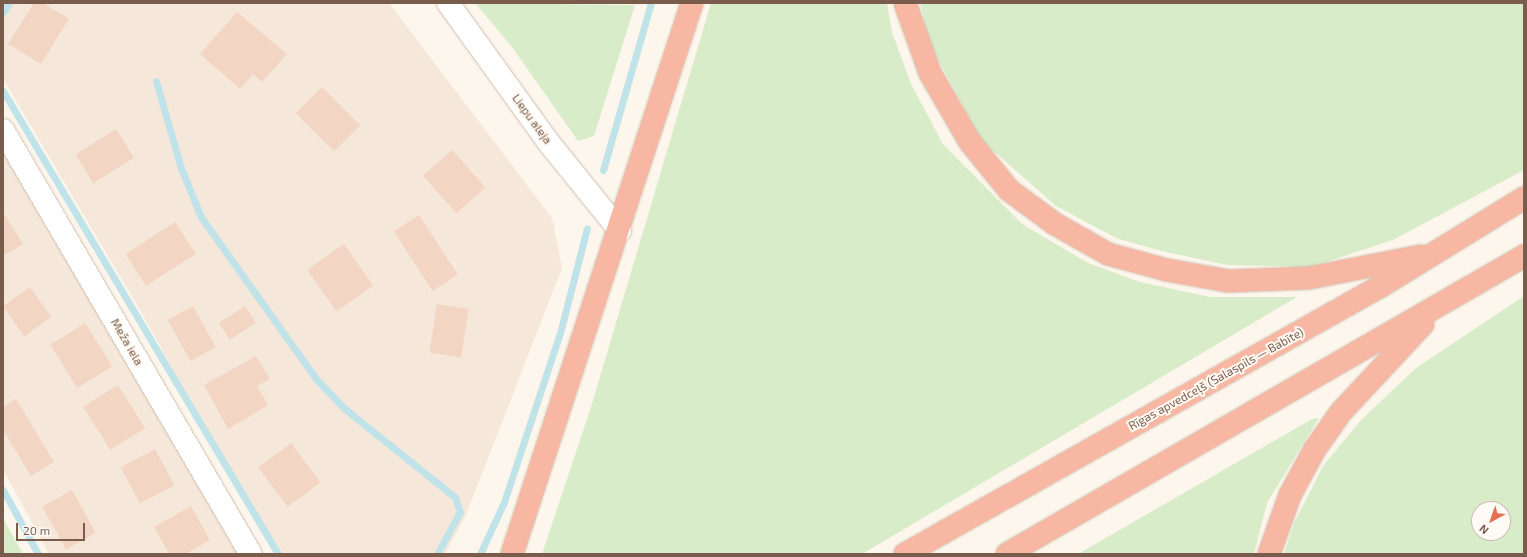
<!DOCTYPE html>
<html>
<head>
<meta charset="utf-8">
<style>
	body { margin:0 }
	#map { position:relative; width:1527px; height:557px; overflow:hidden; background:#fdf6ec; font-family:"Exo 2",sans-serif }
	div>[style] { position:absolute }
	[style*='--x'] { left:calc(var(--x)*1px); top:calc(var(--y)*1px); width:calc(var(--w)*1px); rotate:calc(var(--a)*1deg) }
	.residential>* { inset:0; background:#f5e8da }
	.green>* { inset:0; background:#d8ecc9 }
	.stream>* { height:7px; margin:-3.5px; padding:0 3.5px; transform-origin:3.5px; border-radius:3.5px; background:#bfe3e8 }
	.building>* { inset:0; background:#f3d5c3; transform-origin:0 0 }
	.roads { filter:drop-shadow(0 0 1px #d1beb0) drop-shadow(0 0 1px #d1beb0) }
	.minor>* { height:22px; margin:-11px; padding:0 11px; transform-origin:11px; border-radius:11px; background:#fff }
	.highway>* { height:22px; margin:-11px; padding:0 11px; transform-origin:11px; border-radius:11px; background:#f7b7a3 }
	span { translate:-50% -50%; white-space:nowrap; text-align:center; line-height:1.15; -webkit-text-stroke:4px #fffaf3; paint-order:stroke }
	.street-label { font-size:12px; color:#7a5c4d }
	.frame { position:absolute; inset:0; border:4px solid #7a5c4d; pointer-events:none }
	.north { position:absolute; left:1471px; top:501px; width:40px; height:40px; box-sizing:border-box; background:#fffaf3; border:1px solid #cabbb1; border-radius:50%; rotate:220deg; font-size:11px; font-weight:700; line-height:16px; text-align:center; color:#7a5c4d }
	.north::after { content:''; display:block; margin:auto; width:14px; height:18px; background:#e76f51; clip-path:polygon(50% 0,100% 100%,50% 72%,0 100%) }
	.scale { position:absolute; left:16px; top:523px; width:69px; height:18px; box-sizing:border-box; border:2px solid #7a5c4d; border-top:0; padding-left:5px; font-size:12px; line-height:14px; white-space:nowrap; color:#7a5c4d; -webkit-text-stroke:3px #fffaf3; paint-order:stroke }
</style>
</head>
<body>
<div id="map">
	<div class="residential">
		<i style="clip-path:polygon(3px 3px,389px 3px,552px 218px,562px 268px,466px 515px,445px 554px,275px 554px,140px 310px,3px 79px)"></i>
		<i style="clip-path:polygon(3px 149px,239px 554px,49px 554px,3px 470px)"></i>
	</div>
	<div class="green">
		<i style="clip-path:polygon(475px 3px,635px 5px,594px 136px,578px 141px,512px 47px)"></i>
		<i style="clip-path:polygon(711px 3px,887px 3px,892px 32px,911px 84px,943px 144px,1022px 224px,1088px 263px,1140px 282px,1210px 297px,1297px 297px,862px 554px,542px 554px,591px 407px)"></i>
		<i style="clip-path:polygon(920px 3px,1524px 3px,1524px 170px,1393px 240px,1311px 267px,1227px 265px,1161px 251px,1116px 238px,1056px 206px,982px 141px,930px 45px)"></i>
		<i style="clip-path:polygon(evenodd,1524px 296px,1524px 554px,1284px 554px,1294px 523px,1323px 466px,1361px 420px,1416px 368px,1524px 296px,1479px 509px,1503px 509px,1503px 533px,1479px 533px,1479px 509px)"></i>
		<i style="clip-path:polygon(1319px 418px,1267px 503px,1254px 554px,1078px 554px,1312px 419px)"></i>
		<i style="clip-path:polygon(3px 518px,23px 554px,3px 554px)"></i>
	</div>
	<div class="stream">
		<i style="--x:3;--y:12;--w:11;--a:-56"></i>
		<i style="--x:156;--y:81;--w:91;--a:74"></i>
		<i style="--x:181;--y:168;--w:53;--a:67.8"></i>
		<i style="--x:201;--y:217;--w:199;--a:54.6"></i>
		<i style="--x:316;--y:379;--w:42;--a:46"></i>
		<i style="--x:345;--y:409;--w:141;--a:38.7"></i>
		<i style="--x:455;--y:497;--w:16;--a:72"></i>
		<i style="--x:460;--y:512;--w:48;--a:118.7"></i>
		<i style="--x:3;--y:91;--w:539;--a:59.29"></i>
		<i style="--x:603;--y:170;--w:174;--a:-74"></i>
		<i style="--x:3;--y:490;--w:73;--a:61.3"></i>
		<i style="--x:480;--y:554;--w:57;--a:-65.2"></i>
		<i style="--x:504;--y:502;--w:178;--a:-71.7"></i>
		<i style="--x:560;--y:333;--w:108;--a:-75.6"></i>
	</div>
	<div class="building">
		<i style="clip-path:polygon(34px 3px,43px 3px,69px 19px,41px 64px,8px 44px)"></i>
		<i style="clip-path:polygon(237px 12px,287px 54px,262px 82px,253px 74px,240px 89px,200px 54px)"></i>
		<i style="left:322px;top:87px;width:54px;height:37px;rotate:45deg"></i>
		<i style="left:116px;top:129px;width:34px;height:48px;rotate:58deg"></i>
		<i style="left:452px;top:150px;width:50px;height:39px;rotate:48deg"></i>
		<i style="clip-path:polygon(3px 212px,23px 244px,3px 256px)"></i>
		<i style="left:419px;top:215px;width:71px;height:30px;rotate:57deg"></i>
		<i style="left:175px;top:222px;width:38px;height:59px;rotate:57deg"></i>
		<i style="left:344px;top:244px;width:51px;height:45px;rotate:55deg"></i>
		<i style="left:30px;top:287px;width:37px;height:33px;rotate:55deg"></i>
		<i style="left:437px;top:304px;width:32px;height:49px;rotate:9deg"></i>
		<i style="left:193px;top:306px;width:47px;height:29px;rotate:61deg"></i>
		<i style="left:245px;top:306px;width:20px;height:31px;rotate:57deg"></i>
		<i style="left:85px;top:323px;width:51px;height:41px;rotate:58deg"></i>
		<i style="clip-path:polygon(256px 356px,270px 379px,257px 386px,268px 405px,228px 429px,204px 385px)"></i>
		<i style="left:118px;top:385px;width:51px;height:41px;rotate:58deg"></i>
		<i style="clip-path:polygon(16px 399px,54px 462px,31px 476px,3px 430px,3px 407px)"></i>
		<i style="left:291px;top:443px;width:49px;height:41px;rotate:53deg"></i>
		<i style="left:155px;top:449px;width:41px;height:39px;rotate:62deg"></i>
		<i style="left:72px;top:490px;width:49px;height:34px;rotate:61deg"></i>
		<i style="clip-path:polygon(191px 506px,210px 540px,186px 554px,169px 554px,154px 527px)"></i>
	</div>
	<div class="roads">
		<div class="minor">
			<i style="--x:448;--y:3;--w:173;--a:54.2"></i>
			<i style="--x:549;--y:143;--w:113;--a:51.1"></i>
			<i style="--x:3;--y:130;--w:491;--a:59.7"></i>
		</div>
		<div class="highway">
			<i style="--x:905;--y:3;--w:74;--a:70.3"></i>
			<i style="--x:930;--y:73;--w:80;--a:59.9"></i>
			<i style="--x:970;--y:142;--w:62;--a:50.9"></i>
			<i style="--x:1009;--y:190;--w:57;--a:36.5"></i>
			<i style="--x:1055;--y:224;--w:61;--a:29.5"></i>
			<i style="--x:1108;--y:254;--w:61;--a:15.2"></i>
			<i style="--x:1167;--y:270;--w:63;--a:10.1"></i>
			<i style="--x:1229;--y:281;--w:80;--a:-2.1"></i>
			<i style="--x:1309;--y:278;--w:114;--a:-11.1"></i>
			<i style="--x:512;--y:554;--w:580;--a:-71.91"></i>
			<i style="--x:905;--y:554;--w:546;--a:-29.38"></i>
			<i style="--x:1381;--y:286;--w:168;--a:-31.6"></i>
			<i style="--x:1007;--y:554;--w:597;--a:-29.96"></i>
			<i style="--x:1269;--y:554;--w:63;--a:-70.4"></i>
			<i style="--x:1290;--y:495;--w:52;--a:-61.5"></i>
			<i style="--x:1315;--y:449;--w:45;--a:-54.9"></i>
			<i style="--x:1341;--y:412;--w:120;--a:-47"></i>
		</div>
	</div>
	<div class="street-label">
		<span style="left:532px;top:119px;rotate:54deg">Liepu aleja</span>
		<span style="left:127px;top:342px;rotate:60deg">Meža iela</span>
		<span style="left:1216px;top:379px;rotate:-29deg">Rīgas apvedceļš (Salaspils — Babīte)</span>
	</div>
	<div class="frame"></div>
	<div class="north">N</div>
	<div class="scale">20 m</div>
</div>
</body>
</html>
